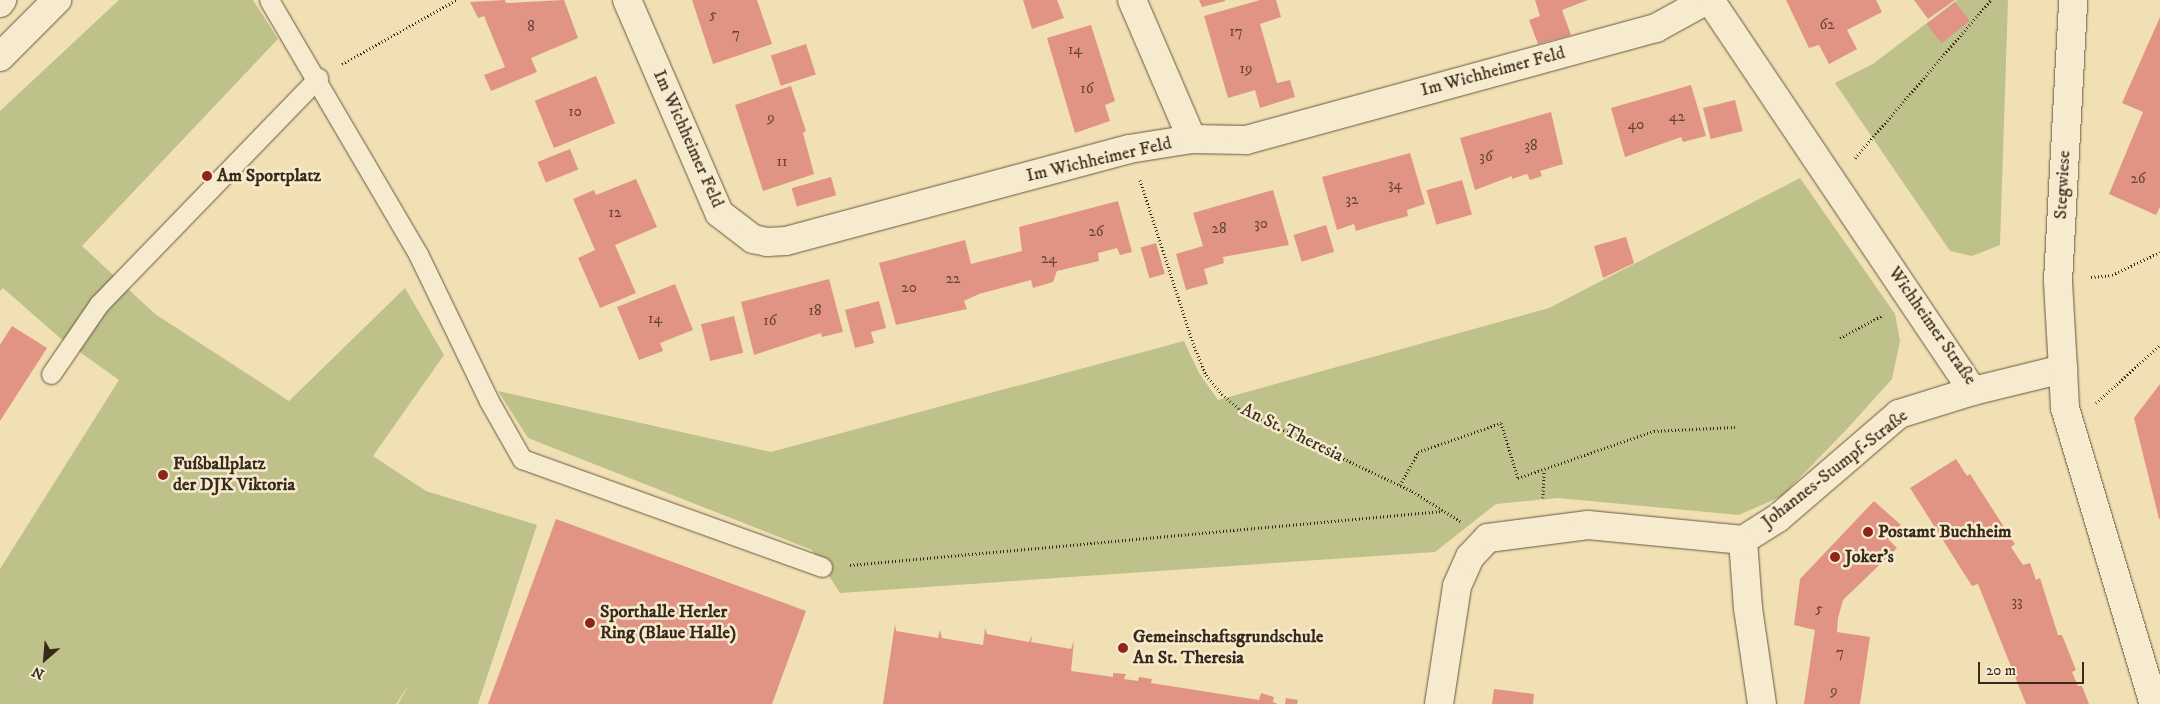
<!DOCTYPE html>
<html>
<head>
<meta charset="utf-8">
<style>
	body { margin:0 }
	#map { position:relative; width:2160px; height:704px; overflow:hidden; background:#f1e0b3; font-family:"IM FELL DW Pica",serif }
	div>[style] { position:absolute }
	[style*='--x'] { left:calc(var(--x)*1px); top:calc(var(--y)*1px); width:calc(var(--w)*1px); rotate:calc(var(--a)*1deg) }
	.green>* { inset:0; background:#bec189 }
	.building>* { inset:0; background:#e19483; transform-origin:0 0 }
	.path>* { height:3px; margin-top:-1.5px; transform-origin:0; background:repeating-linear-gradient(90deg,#39291d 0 1px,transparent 0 3.5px) }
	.roads { filter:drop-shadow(0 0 1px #675742) drop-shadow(0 0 1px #675742) }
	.service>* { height:19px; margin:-9.5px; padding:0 9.5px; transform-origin:9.5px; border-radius:9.5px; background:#f6ebce }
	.minor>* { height:28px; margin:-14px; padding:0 14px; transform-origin:14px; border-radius:14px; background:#f6ebce }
	.secondary>* { height:28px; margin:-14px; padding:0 14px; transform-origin:14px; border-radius:14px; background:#f6ebce }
	.dots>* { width:14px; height:14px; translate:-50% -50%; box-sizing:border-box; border:2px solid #f6ebce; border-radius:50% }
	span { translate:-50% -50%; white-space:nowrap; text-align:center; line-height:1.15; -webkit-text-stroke:5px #f6ebce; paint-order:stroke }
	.number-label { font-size:15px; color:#634436 }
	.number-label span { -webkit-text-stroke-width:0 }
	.street-label { font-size:18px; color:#39291d }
	.poi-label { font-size:18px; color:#39291d; font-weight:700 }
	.left { translate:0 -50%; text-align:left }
	.north { position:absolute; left:20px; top:634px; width:50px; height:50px; -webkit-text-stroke:4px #f6ebce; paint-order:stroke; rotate:207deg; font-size:14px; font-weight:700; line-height:20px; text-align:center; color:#39291d }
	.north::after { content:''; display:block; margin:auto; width:18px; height:22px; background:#39291d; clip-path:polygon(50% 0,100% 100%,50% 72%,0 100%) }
	.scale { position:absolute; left:1978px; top:662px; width:106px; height:22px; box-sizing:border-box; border:2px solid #39291d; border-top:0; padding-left:6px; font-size:15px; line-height:18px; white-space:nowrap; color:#39291d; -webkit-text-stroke:4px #f6ebce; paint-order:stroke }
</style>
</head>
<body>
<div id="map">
	<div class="green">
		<i style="clip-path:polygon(119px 0,253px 0,278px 39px,82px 246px,155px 314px,289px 401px,405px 288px,444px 355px,373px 456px,426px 491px,537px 525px,478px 704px,398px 704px,410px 683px,396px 704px,0 704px,0 569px,119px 380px,60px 338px,3px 288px,0 291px,0 111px)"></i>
		<i style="clip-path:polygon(1957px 0,2008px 0,2000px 245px,1972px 256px,1950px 251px,1835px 83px,1873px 64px)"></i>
		<i style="clip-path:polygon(1800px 178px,1895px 314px,1900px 341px,1892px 379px,1847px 429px,1782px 496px,1739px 515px,1558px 498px,1496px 504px,1435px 552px,840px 593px,812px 550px,528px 438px,498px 391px,771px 452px,1184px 341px,1199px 373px,1218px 400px,1549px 308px)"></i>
	</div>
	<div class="building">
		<i style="clip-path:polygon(505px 0,506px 3px,564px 0,578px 38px,531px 58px,537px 72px,491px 91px,484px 75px,505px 67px,484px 16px,478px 18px,470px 2px)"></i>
		<i style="clip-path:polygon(692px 0,757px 0,772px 44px,713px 64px)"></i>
		<i style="clip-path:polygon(1023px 0,1057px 0,1064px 18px,1032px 29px)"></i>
		<i style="clip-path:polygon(1199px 0,1225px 0,1225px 1px,1202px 7px)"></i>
		<i style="clip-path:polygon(1260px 0,1276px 0,1281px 17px,1260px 24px,1277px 83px,1290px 80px,1295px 97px,1260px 108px,1255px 90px,1228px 98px,1204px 16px)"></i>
		<i style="clip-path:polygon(1535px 0,1588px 0,1562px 10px,1571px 35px,1538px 44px,1529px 20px,1540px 16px)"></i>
		<i style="clip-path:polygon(1786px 0,1876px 0,1882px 12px,1847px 30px,1857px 49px,1829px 64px,1819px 45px,1809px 48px)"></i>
		<i style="clip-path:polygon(1914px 0,1955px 0,1928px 19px)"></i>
		<i style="left:1955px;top:2px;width:24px;height:36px;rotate:52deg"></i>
		<i style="clip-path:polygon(2160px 17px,2160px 207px,2156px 215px,2109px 194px,2143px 112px,2122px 103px)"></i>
		<i style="clip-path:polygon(1091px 25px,1115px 101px,1105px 105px,1110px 121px,1075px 133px,1047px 38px)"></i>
		<i style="left:806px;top:44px;width:32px;height:37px;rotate:72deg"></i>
		<i style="left:596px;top:76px;width:51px;height:66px;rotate:68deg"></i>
		<i style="clip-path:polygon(1691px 85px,1706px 136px,1683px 142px,1681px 137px,1625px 157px,1611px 108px)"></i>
		<i style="clip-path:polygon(791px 86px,806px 131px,803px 133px,814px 174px,763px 191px,735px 105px)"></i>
		<i style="left:1735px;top:100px;width:32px;height:33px;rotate:76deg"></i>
		<i style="clip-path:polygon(1551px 112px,1563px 164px,1540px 171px,1542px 176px,1530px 180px,1527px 174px,1512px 179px,1512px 176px,1475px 190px,1460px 138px)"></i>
		<i style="left:570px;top:149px;width:22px;height:35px;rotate:68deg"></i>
		<i style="clip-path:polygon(1410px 153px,1425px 204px,1407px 210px,1408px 216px,1382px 223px,1356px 231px,1354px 224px,1337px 230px,1322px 177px)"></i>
		<i style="left:831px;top:177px;width:19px;height:41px;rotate:74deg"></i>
		<i style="clip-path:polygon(636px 179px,657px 227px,615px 245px,636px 293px,600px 308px,578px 258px,595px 250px,573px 199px,594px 190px,596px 195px)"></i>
		<i style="left:1462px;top:180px;width:36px;height:37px;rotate:74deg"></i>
		<i style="clip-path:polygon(1273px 190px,1289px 245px,1223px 257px,1224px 263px,1204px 269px,1208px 284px,1186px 290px,1176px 254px,1203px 246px,1193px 213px)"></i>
		<i style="clip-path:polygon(1118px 201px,1132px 252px,1120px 255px,1117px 248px,1098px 253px,1099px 261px,1057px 271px,1053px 282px,1033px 288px,1031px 280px,979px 294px,964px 301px,967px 309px,896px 325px,879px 263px,965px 240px,971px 264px,1022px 251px,1019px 227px)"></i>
		<i style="left:1326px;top:225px;width:28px;height:34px;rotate:73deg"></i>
		<i style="clip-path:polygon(1626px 237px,1634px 263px,1603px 278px,1594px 246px)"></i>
		<i style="left:1156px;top:243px;width:32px;height:16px;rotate:74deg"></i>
		<i style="clip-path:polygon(829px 279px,843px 332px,822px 337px,821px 333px,754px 355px,741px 302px)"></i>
		<i style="clip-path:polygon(675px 284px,693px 330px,660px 343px,663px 351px,639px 360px,617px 307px)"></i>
		<i style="clip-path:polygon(879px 301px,886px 328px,871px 332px,874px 343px,855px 348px,845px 310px)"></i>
		<i style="left:734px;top:316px;width:38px;height:34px;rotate:76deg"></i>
		<i style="clip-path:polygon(12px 326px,47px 348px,0 421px,0 345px)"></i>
		<i style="clip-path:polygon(2160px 384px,2160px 519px,2159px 519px,2134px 418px)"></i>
		<i style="clip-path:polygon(1956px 459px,1967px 476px,1970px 474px,2015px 544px,2011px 547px,2023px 565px,2030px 563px,2036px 580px,2040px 578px,2058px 635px,2062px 635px,2076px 670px,2072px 672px,2078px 686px,2082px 686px,2089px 704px,2026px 704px,1978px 584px,1972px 586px,1910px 488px)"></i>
		<i style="clip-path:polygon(1874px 501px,1901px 525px,1888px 539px,1897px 548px,1843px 600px,1838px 618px,1837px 632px,1870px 637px,1860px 704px,1804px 704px,1815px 630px,1794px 625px,1800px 579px)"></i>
		<i style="clip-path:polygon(556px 519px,806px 611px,772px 704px,488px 704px)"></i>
		<i style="clip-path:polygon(895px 624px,896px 631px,938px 638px,940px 630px,942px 638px,983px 645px,985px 628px,987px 634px,1029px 642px,1032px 635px,1031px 642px,1071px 649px,1074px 641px,1071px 671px,1113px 677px,1113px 673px,1126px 674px,1124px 679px,1138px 681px,1139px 677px,1152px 679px,1151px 683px,1259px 700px,1261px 693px,1274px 697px,1273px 702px,1278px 704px,883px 704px)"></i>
		<i style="clip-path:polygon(1494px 689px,1534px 694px,1533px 704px,1492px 704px)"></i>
		<i style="clip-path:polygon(1286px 698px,1298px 700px,1297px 704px,1285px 704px)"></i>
	</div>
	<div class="path">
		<i style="--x:342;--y:64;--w:131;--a:-29.3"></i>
		<i style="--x:1855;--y:158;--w:208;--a:-49.3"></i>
		<i style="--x:1140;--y:180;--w:171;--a:72"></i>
		<i style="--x:1193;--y:343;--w:35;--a:68"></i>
		<i style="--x:1206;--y:375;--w:25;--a:50"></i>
		<i style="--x:1222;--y:394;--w:23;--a:41"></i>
		<i style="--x:1239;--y:409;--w:191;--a:25.4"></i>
		<i style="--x:1412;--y:491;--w:57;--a:32"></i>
		<i style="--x:2091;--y:277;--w:21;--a:-5"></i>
		<i style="--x:2112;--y:275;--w:53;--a:-25.6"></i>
		<i style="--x:1840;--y:338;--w:49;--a:-28.1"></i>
		<i style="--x:2096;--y:403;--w:86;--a:-42.2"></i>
		<i style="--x:1400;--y:485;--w:38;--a:-61"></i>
		<i style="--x:1418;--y:452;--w:88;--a:-19.3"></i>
		<i style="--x:1501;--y:423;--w:58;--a:72.8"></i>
		<i style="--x:1518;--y:478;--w:144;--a:-19.1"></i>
		<i style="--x:1654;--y:431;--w:81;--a:-2.8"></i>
		<i style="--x:1543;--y:498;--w:27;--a:-88"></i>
		<i style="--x:850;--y:565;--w:595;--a:-5.2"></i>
	</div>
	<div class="roads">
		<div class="service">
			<i style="--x:269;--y:0;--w:294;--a:59.6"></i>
			<i style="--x:418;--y:254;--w:163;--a:64.2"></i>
			<i style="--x:489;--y:401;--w:67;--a:60.4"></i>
			<i style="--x:522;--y:459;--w:319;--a:19.8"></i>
			<i style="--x:51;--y:374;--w:85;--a:-55.6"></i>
			<i style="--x:99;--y:304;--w:315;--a:-45.9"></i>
		</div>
		<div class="minor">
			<i style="--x:627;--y:0;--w:232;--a:66.6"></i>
			<i style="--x:719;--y:213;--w:43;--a:37.4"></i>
			<i style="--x:753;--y:239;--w:14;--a:12"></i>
			<i style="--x:767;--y:242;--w:19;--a:-3"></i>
			<i style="--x:786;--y:241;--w:355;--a:-15"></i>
			<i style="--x:1129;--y:149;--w:64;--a:-9"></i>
			<i style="--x:1192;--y:139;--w:54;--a:1.1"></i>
			<i style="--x:1246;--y:140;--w:425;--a:-15.3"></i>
			<i style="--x:1656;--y:28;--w:58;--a:-28.8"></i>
			<i style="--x:1132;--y:0;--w:151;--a:66.7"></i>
			<i style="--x:1710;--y:0;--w:471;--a:56.1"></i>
			<i style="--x:1973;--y:391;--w:93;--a:-13.7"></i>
			<i style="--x:2063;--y:369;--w:39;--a:87"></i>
			<i style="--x:2065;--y:408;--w:309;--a:73.3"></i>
			<i style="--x:2063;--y:369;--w:88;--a:-93.3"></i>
			<i style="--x:2058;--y:281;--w:281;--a:-86.9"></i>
			<i style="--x:1743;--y:540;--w:41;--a:-32.2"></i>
			<i style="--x:1778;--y:518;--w:160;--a:-40.7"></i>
			<i style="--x:1899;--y:414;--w:77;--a:-17.3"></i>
			<i style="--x:1743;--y:540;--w:68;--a:85.8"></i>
			<i style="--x:1748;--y:608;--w:97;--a:81.7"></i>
			<i style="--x:1439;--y:704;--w:119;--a:-81.3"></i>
			<i style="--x:1457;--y:586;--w:32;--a:-66"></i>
			<i style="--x:1470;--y:557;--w:26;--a:-47"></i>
			<i style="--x:1488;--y:538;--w:101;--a:-7.4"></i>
			<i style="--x:1588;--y:525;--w:156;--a:5.5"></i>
		</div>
		<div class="secondary">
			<i style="--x:0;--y:3;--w:4;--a:-56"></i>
			<i style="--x:0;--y:57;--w:81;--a:-45"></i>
		</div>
	</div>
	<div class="dots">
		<i style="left:207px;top:176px;background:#8f2418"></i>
		<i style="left:163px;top:475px;background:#8f2418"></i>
		<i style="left:1868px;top:532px;background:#8f2418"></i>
		<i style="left:1835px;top:557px;background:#8f2418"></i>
		<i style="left:590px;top:623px;background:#8f2418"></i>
		<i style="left:1123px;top:648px;background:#8f2418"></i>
	</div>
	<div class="number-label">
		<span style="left:713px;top:15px">5</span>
		<span style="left:1827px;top:25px">62</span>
		<span style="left:531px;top:27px">8</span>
		<span style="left:1236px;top:32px">17</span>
		<span style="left:736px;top:34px">7</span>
		<span style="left:1075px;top:50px">14</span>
		<span style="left:1246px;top:69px">19</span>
		<span style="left:1087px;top:89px">16</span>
		<span style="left:575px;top:112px">10</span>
		<span style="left:1677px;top:117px">42</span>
		<span style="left:771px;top:118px">9</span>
		<span style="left:1636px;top:125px">40</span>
		<span style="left:1531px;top:146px">38</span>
		<span style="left:1486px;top:157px">36</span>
		<span style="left:782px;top:162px">11</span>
		<span style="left:2138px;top:179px">26</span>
		<span style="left:1395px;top:185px">34</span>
		<span style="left:1352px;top:200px">32</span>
		<span style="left:615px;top:213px">12</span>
		<span style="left:1261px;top:224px">30</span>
		<span style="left:1219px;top:229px">28</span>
		<span style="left:1096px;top:232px">26</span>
		<span style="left:1049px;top:259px">24</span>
		<span style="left:953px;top:279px">22</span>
		<span style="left:909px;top:288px">20</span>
		<span style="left:815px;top:311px">18</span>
		<span style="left:655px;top:319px">14</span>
		<span style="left:770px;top:321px">16</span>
		<span style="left:2017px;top:602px">33</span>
		<span style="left:1819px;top:609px">5</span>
		<span style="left:1840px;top:653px">7</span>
		<span style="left:1834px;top:691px">9</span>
	</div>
	<div class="street-label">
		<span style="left:1493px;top:72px;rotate:-15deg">Im Wichheimer Feld</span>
		<span style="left:688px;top:139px;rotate:66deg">Im Wichheimer Feld</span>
		<span style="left:1099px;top:160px;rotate:-13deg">Im Wichheimer Feld</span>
		<span style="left:2063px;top:185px;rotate:-87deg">Stegwiese</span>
		<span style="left:1932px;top:326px;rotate:55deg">Wichheimer Straße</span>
		<span style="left:1292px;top:433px;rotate:26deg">An St. Theresia</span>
		<span style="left:1835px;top:469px;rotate:-38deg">Johannes-Stumpf-Straße</span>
	</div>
	<div class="poi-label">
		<span class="left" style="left:217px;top:176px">Am Sportplatz</span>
		<span class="left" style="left:173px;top:475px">Fußballplatz<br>der DJK Viktoria</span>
		<span class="left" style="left:1878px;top:532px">Postamt Buchheim</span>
		<span class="left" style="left:1845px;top:557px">Joker's</span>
		<span class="left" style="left:600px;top:623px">Sporthalle Herler<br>Ring (Blaue Halle)</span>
		<span class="left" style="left:1133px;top:648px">Gemeinschaftsgrundschule<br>An St. Theresia</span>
	</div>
	<div class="north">N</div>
	<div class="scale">20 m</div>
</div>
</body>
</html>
